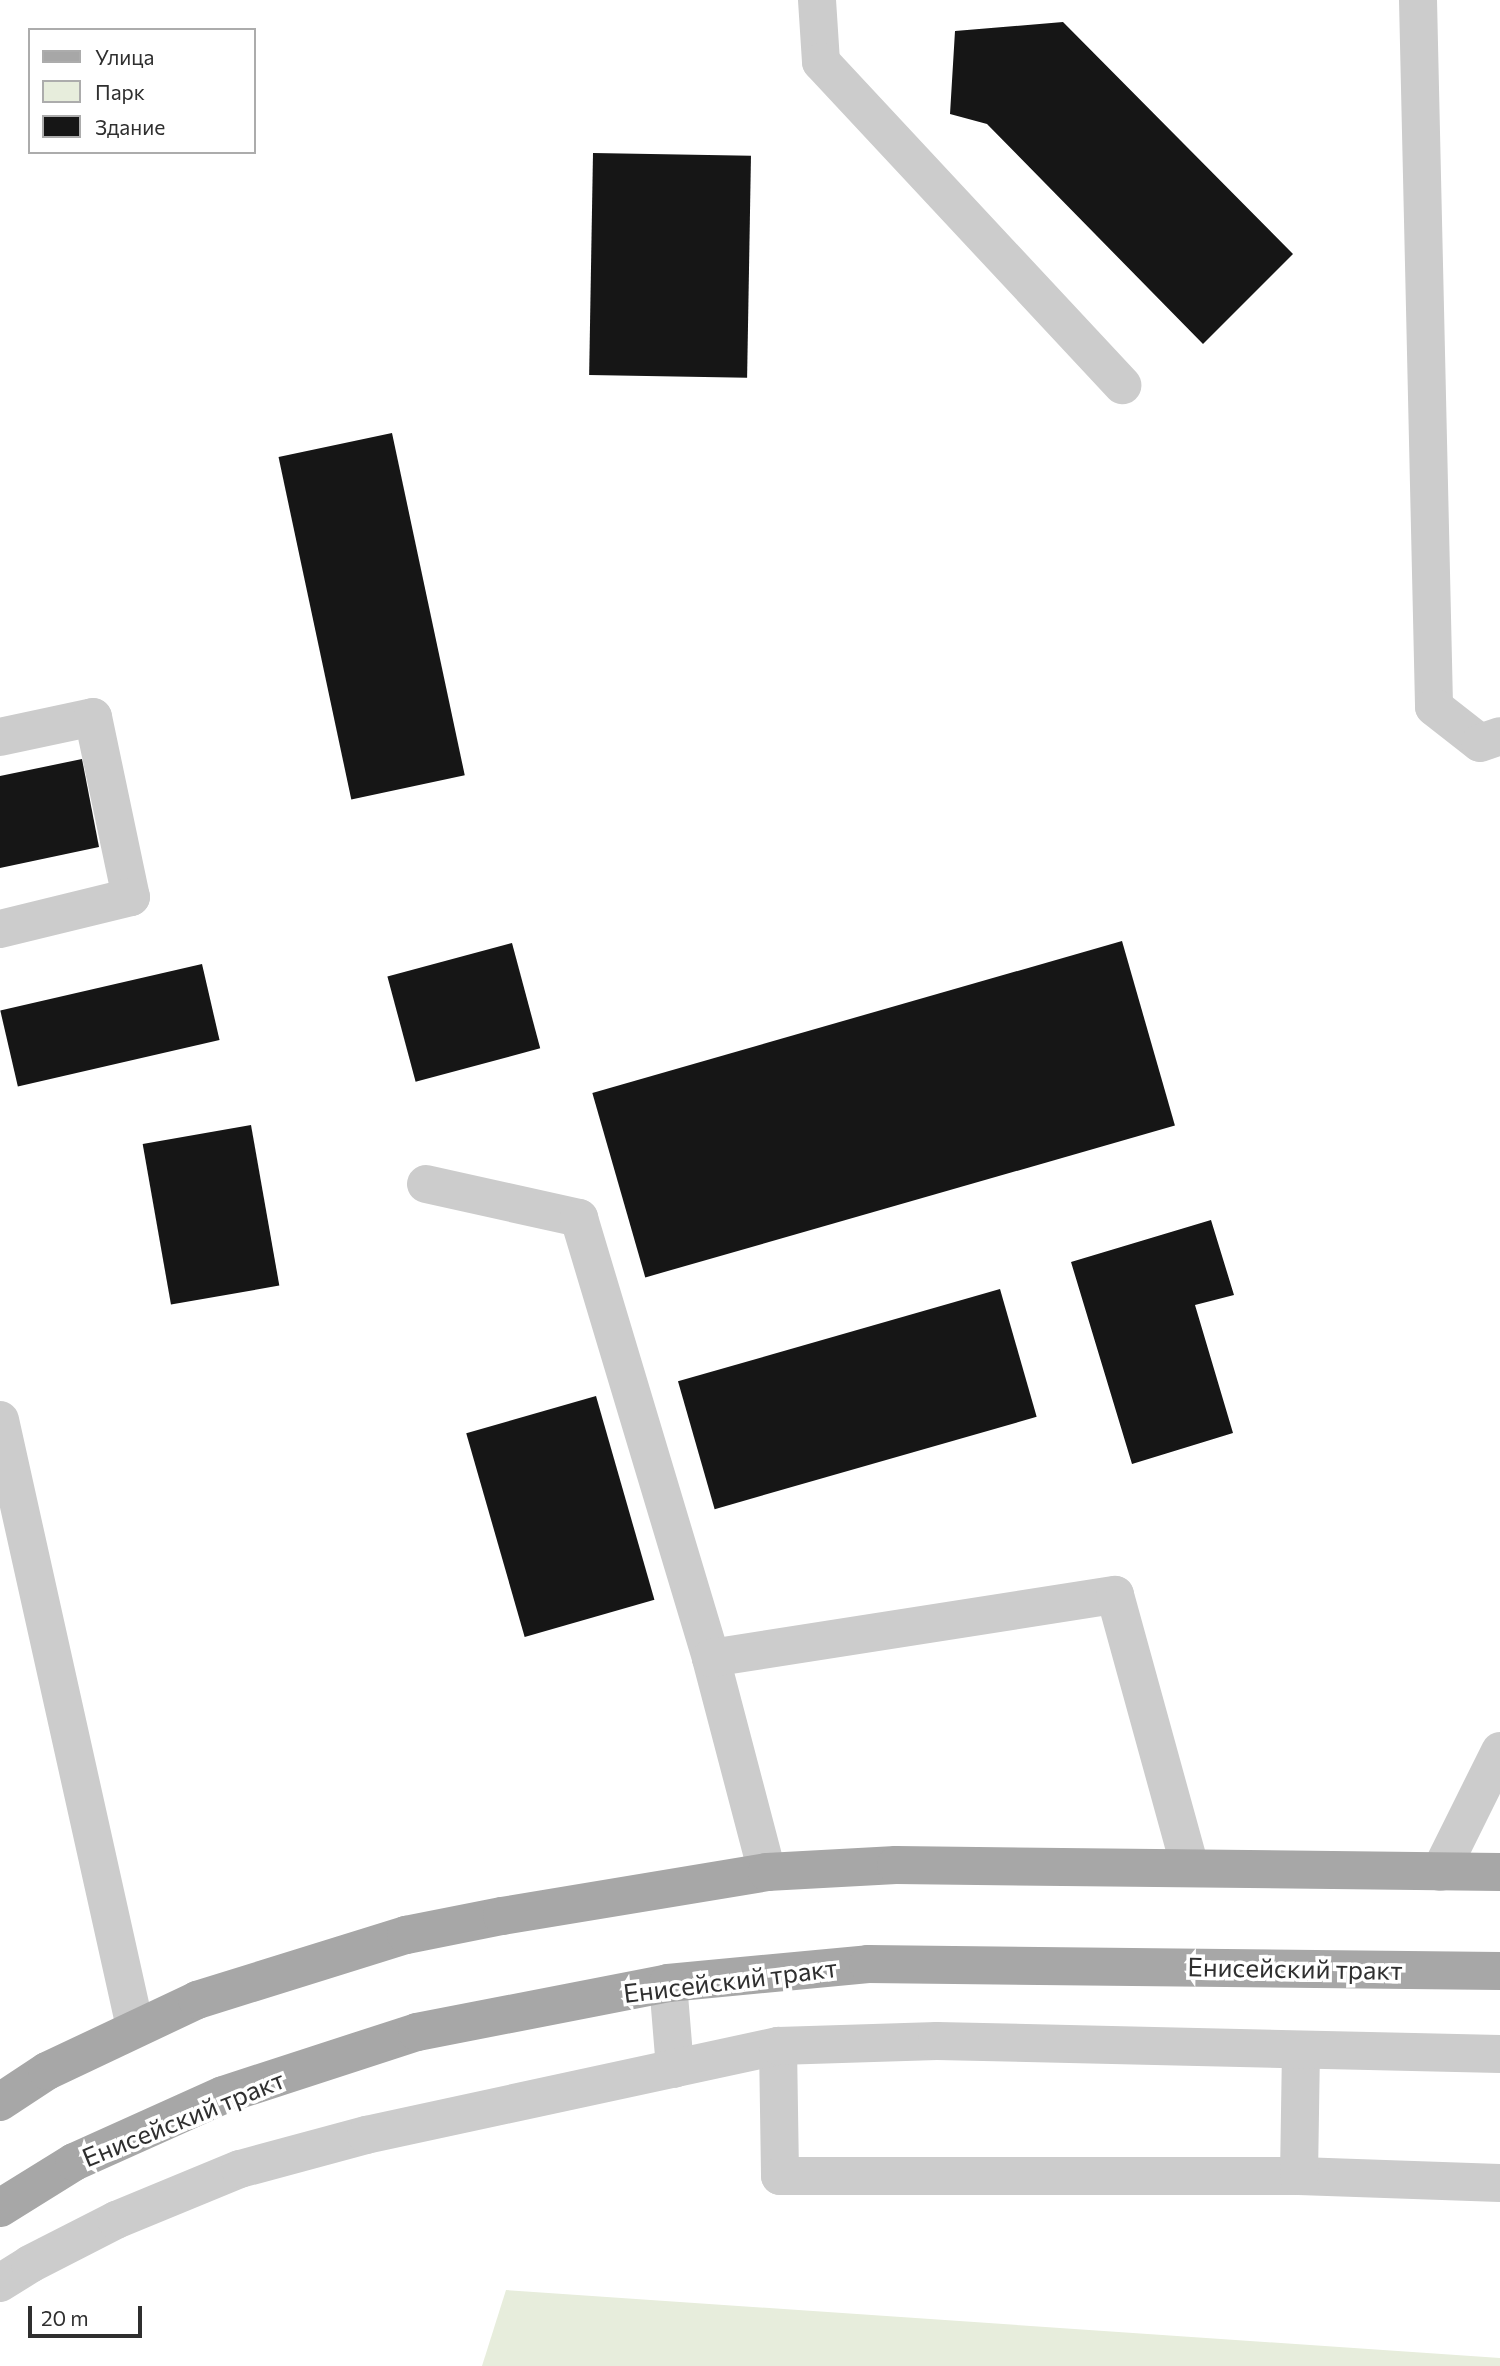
<!DOCTYPE html>
<html>
<head>
<meta charset="utf-8">
<style>
	body { margin:0 }
	#map { position:relative; width:1500px; height:2366px; overflow:hidden; background:#fff; font-family:Commissioner,sans-serif }
	div>[style] { position:absolute }
	[style*='--x'] { left:calc(var(--x)*1px); top:calc(var(--y)*1px); width:calc(var(--w)*1px); rotate:calc(var(--a)*1deg) }
	.green>* { inset:0; background:#e7eddc }
	.building>* { inset:0; background:#161616; transform-origin:0 0 }
	.minor>* { height:38px; margin:-19px; padding:0 19px; transform-origin:19px; border-radius:19px; background:#ccc }
	.major>* { height:38px; margin:-19px; padding:0 19px; transform-origin:19px; border-radius:19px; background:#a7a7a7 }
	span { translate:-50% -50%; white-space:nowrap; text-align:center; line-height:1.15; -webkit-text-stroke:7px #fff; paint-order:stroke }
	.street-label { font-size:26px; color:#2f2f2f }
	.legend { position:absolute; left:28px; top:28px; width:228px; height:126px; box-sizing:border-box; background:#fff; border:2px solid #acacac; margin:0; padding:9px 12px; list-style:none; font-size:21px; color:#2f2f2f }
	.legend li { display:flex; align-items:center; gap:14px; height:35px }
	.legend b { width:35px; border:2px solid #acacac }
	.scale { position:absolute; left:28px; top:2306px; width:114px; height:32px; box-sizing:border-box; border:4px solid #2f2f2f; border-top:0; padding-left:9px; font-size:21px; line-height:24px; white-space:nowrap; color:#2f2f2f; -webkit-text-stroke:5px #fff; paint-order:stroke }
</style>
</head>
<body>
<div id="map">
	<div class="green">
		<i style="clip-path:polygon(506px 2290px,1500px 2358px,1500px 2366px,482px 2366px)"></i>
	</div>
	<div class="building">
		<i style="clip-path:polygon(1063px 22px,1293px 254px,1203px 344px,987px 124px,950px 114px,955px 31px)"></i>
		<i style="left:593px;top:153px;width:158px;height:222px;rotate:1deg"></i>
		<i style="left:392px;top:433px;width:350px;height:116px;rotate:78deg"></i>
		<i style="clip-path:polygon(82px 759px,99px 847px,0 868px,0 776px)"></i>
		<i style="left:1122px;top:941px;width:192px;height:551px;rotate:74deg"></i>
		<i style="left:512px;top:943px;width:109px;height:129px;rotate:75deg"></i>
		<i style="left:202px;top:964px;width:78px;height:207px;rotate:77deg"></i>
		<i style="left:251px;top:1125px;width:163px;height:110px;rotate:80deg"></i>
		<i style="clip-path:polygon(1211px 1220px,1234px 1295px,1195px 1305px,1233px 1433px,1132px 1464px,1071px 1262px)"></i>
		<i style="left:1000px;top:1289px;width:133px;height:335px;rotate:74deg"></i>
		<i style="left:596px;top:1396px;width:212px;height:135px;rotate:74deg"></i>
	</div>
	<div class="minor">
		<i style="--x:817;--y:0;--w:62;--a:86.3"></i>
		<i style="--x:821;--y:62;--w:442;--a:47"></i>
		<i style="--x:1418;--y:0;--w:707;--a:88.7"></i>
		<i style="--x:1434;--y:707;--w:58;--a:38"></i>
		<i style="--x:1480;--y:743;--w:21;--a:-19"></i>
		<i style="--x:0;--y:737;--w:95;--a:-12.1"></i>
		<i style="--x:93;--y:717;--w:184;--a:78.1"></i>
		<i style="--x:131;--y:897;--w:135;--a:166.3"></i>
		<i style="--x:426;--y:1184;--w:157;--a:12.5"></i>
		<i style="--x:579;--y:1218;--w:459;--a:73.3"></i>
		<i style="--x:0;--y:1420;--w:622;--a:77.46"></i>
		<i style="--x:767;--y:1872;--w:221;--a:-104.7"></i>
		<i style="--x:711;--y:1658;--w:409;--a:-8.9"></i>
		<i style="--x:1115;--y:1595;--w:283;--a:74.6"></i>
		<i style="--x:1440;--y:1872;--w:135;--a:-63.6"></i>
		<i style="--x:668;--y:1983;--w:86;--a:85.3"></i>
		<i style="--x:778;--y:2046;--w:130;--a:89.1"></i>
		<i style="--x:780;--y:2176;--w:519;--a:0"></i>
		<i style="--x:1299;--y:2176;--w:201;--a:2"></i>
		<i style="--x:1299;--y:2176;--w:126;--a:-89.1"></i>
		<i style="--x:0;--y:2283;--w:36;--a:-32"></i>
		<i style="--x:30;--y:2264;--w:97;--a:-27.1"></i>
		<i style="--x:116;--y:2220;--w:134;--a:-22.4"></i>
		<i style="--x:240;--y:2169;--w:131;--a:-15.1"></i>
		<i style="--x:366;--y:2135;--w:422;--a:-12.2"></i>
		<i style="--x:778;--y:2046;--w:159;--a:-1.8"></i>
		<i style="--x:937;--y:2041;--w:563;--a:1.32"></i>
	</div>
	<div class="major">
		<i style="--x:0;--y:2102;--w:56;--a:-33.4"></i>
		<i style="--x:47;--y:2071;--w:166;--a:-25.3"></i>
		<i style="--x:197;--y:2000;--w:219;--a:-17.3"></i>
		<i style="--x:406;--y:1935;--w:98;--a:-11.2"></i>
		<i style="--x:502;--y:1916;--w:269;--a:-9.4"></i>
		<i style="--x:767;--y:1872;--w:129;--a:-3.1"></i>
		<i style="--x:896;--y:1865;--w:604;--a:0.66"></i>
		<i style="--x:0;--y:2208;--w:87;--a:-31.9"></i>
		<i style="--x:74;--y:2162;--w:163;--a:-24.2"></i>
		<i style="--x:223;--y:2095;--w:204;--a:-18"></i>
		<i style="--x:417;--y:2032;--w:256;--a:-11"></i>
		<i style="--x:668;--y:1983;--w:201;--a:-5.4"></i>
		<i style="--x:868;--y:1964;--w:632;--a:0.63"></i>
	</div>
	<div class="street-label">
		<span style="left:1295px;top:1968px;rotate:1deg">Енисейский тракт</span>
		<span style="left:730px;top:1980px;rotate:-7deg">Енисейский тракт</span>
		<span style="left:183px;top:2118px;rotate:-22deg">Енисейский тракт</span>
	</div>
	<ul class="legend">
	<li><b style="height:9px;background:#a7a7a7"></b>Улица</li>
	<li><b style="height:19px;background:#e7eddc"></b>Парк</li>
	<li><b style="height:19px;background:#161616"></b>Здание</li>
	</ul>
	<div class="scale">20 m</div>
</div>
</body>
</html>
